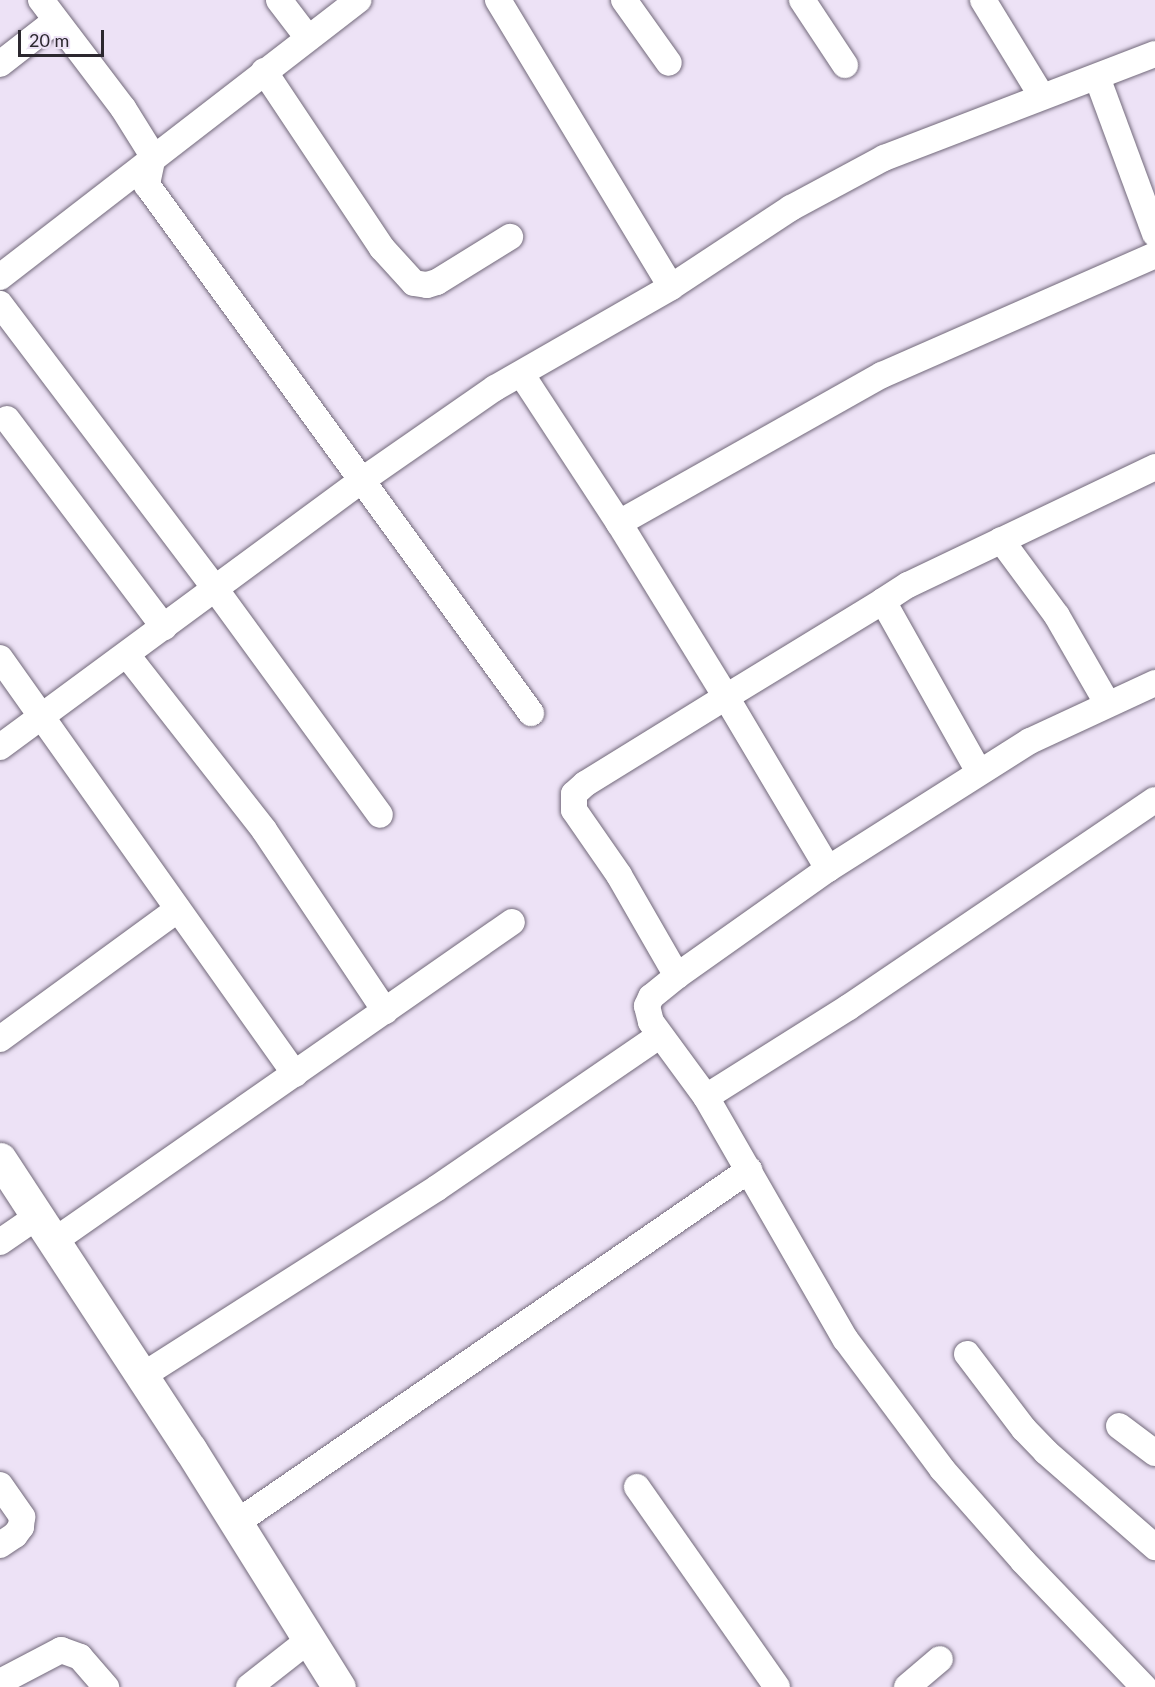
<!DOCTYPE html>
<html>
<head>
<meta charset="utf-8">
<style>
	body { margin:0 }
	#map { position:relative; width:1155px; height:1687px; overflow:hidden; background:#ede2f6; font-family:Lato,sans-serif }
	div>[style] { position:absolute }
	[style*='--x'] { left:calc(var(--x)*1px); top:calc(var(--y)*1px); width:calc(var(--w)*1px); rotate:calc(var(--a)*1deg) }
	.roads { filter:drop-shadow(0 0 2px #72697a) drop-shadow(0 0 2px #72697a) }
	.street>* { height:26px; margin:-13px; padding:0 13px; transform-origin:13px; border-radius:13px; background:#fff }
	.secondary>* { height:33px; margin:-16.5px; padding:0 16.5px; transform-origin:16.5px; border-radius:16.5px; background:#fff }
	span { translate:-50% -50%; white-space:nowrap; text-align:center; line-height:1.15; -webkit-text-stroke:5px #ede2f6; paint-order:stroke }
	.scale { position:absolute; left:18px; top:30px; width:86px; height:27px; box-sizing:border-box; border:3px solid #2c282f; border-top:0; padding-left:8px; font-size:18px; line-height:21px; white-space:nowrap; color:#2c282f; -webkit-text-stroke:4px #ede2f6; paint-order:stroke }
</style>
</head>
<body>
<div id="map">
	<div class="roads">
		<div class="street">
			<i style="--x:41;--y:0;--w:136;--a:52.8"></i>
			<i style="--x:123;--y:108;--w:57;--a:58"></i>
			<i style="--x:153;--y:156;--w:30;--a:102"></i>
			<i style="--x:147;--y:185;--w:653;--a:53.97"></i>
			<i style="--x:279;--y:0;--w:48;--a:52.7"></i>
			<i style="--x:498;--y:0;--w:335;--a:58.9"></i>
			<i style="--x:624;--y:0;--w:77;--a:54.5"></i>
			<i style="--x:802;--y:0;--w:78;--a:56.5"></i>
			<i style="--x:983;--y:0;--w:111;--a:58.6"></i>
			<i style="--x:0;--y:64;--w:70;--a:-38"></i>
			<i style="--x:264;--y:71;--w:213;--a:56.3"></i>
			<i style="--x:382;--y:248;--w:47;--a:47.6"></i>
			<i style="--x:414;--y:283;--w:13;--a:9"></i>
			<i style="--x:427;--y:285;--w:10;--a:-17"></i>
			<i style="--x:437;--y:282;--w:86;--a:-31.7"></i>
			<i style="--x:1097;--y:77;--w:167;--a:69.7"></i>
			<i style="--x:0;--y:277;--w:453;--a:-37.7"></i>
			<i style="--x:0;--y:304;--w:358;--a:52.9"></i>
			<i style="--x:216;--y:590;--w:278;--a:53.9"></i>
			<i style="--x:522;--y:375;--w:177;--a:56.8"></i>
			<i style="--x:619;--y:523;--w:204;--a:58.4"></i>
			<i style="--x:726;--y:697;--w:200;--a:59.3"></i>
			<i style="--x:828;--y:869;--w:185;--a:144.7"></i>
			<i style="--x:677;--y:976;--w:116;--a:-119.9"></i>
			<i style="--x:619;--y:875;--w:79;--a:-124.7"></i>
			<i style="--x:574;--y:810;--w:16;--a:-90"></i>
			<i style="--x:574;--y:794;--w:15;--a:-42"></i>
			<i style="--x:585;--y:784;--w:166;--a:-31.7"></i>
			<i style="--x:726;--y:697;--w:184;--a:-31.4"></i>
			<i style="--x:883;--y:601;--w:30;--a:-33"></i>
			<i style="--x:908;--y:585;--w:274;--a:-25.5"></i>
			<i style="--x:7;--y:419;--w:261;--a:53"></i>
			<i style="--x:619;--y:523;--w:302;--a:-29.4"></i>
			<i style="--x:882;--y:375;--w:298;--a:-23.7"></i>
			<i style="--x:1001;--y:540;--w:94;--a:53.6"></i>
			<i style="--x:1057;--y:616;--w:100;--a:60.1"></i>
			<i style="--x:883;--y:601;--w:196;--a:60.7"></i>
			<i style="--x:127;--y:655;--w:222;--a:51.9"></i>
			<i style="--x:264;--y:830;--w:218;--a:56.2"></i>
			<i style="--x:0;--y:658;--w:510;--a:54.66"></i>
			<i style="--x:0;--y:747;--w:448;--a:-36.4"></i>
			<i style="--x:361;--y:481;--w:163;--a:-34.8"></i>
			<i style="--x:495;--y:388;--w:203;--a:-29.8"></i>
			<i style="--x:671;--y:287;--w:144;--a:-33.4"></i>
			<i style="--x:791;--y:208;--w:106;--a:-28.3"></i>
			<i style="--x:884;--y:158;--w:290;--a:-21"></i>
			<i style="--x:828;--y:869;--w:239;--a:-32.4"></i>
			<i style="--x:1030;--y:741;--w:138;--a:-24.9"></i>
			<i style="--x:677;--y:976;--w:33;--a:141"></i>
			<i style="--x:651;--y:997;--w:10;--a:114"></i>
			<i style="--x:647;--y:1006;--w:16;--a:76"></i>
			<i style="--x:651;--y:1022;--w:93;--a:53.7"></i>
			<i style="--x:706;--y:1097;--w:280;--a:60.1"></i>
			<i style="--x:846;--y:1340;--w:161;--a:53.3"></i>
			<i style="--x:942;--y:1469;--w:123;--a:48.6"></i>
			<i style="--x:1023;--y:1561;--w:175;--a:46.2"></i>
			<i style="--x:0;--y:1039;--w:220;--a:-36.1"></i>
			<i style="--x:706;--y:1097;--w:169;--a:-32.2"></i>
			<i style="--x:849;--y:1007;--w:369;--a:-34.1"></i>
			<i style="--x:54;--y:1241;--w:558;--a:-34.86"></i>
			<i style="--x:0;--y:1242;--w:46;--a:-34.4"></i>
			<i style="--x:967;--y:1354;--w:94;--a:52.8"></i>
			<i style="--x:1024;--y:1429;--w:32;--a:46"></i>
			<i style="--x:1046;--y:1452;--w:145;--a:41.1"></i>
			<i style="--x:142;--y:1376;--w:350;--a:-32.5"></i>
			<i style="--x:437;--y:1188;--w:269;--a:-34.4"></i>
			<i style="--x:1119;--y:1426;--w:45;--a:36.9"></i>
			<i style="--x:0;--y:1485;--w:39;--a:55"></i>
			<i style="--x:22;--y:1517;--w:10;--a:96"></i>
			<i style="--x:21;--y:1527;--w:10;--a:127"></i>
			<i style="--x:15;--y:1535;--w:18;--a:146"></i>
			<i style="--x:637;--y:1487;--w:244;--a:55"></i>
			<i style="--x:236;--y:1523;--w:623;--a:-34.53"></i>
			<i style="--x:0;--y:1682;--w:69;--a:-27.7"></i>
			<i style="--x:61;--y:1650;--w:20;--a:20"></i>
			<i style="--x:80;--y:1657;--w:40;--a:49"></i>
			<i style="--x:249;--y:1687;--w:76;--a:-38.1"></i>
			<i style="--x:907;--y:1687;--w:43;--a:-40.3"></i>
		</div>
		<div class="secondary">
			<i style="--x:0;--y:1159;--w:347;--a:56.8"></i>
			<i style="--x:190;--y:1449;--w:281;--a:58"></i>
		</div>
	</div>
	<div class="scale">20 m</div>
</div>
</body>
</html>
